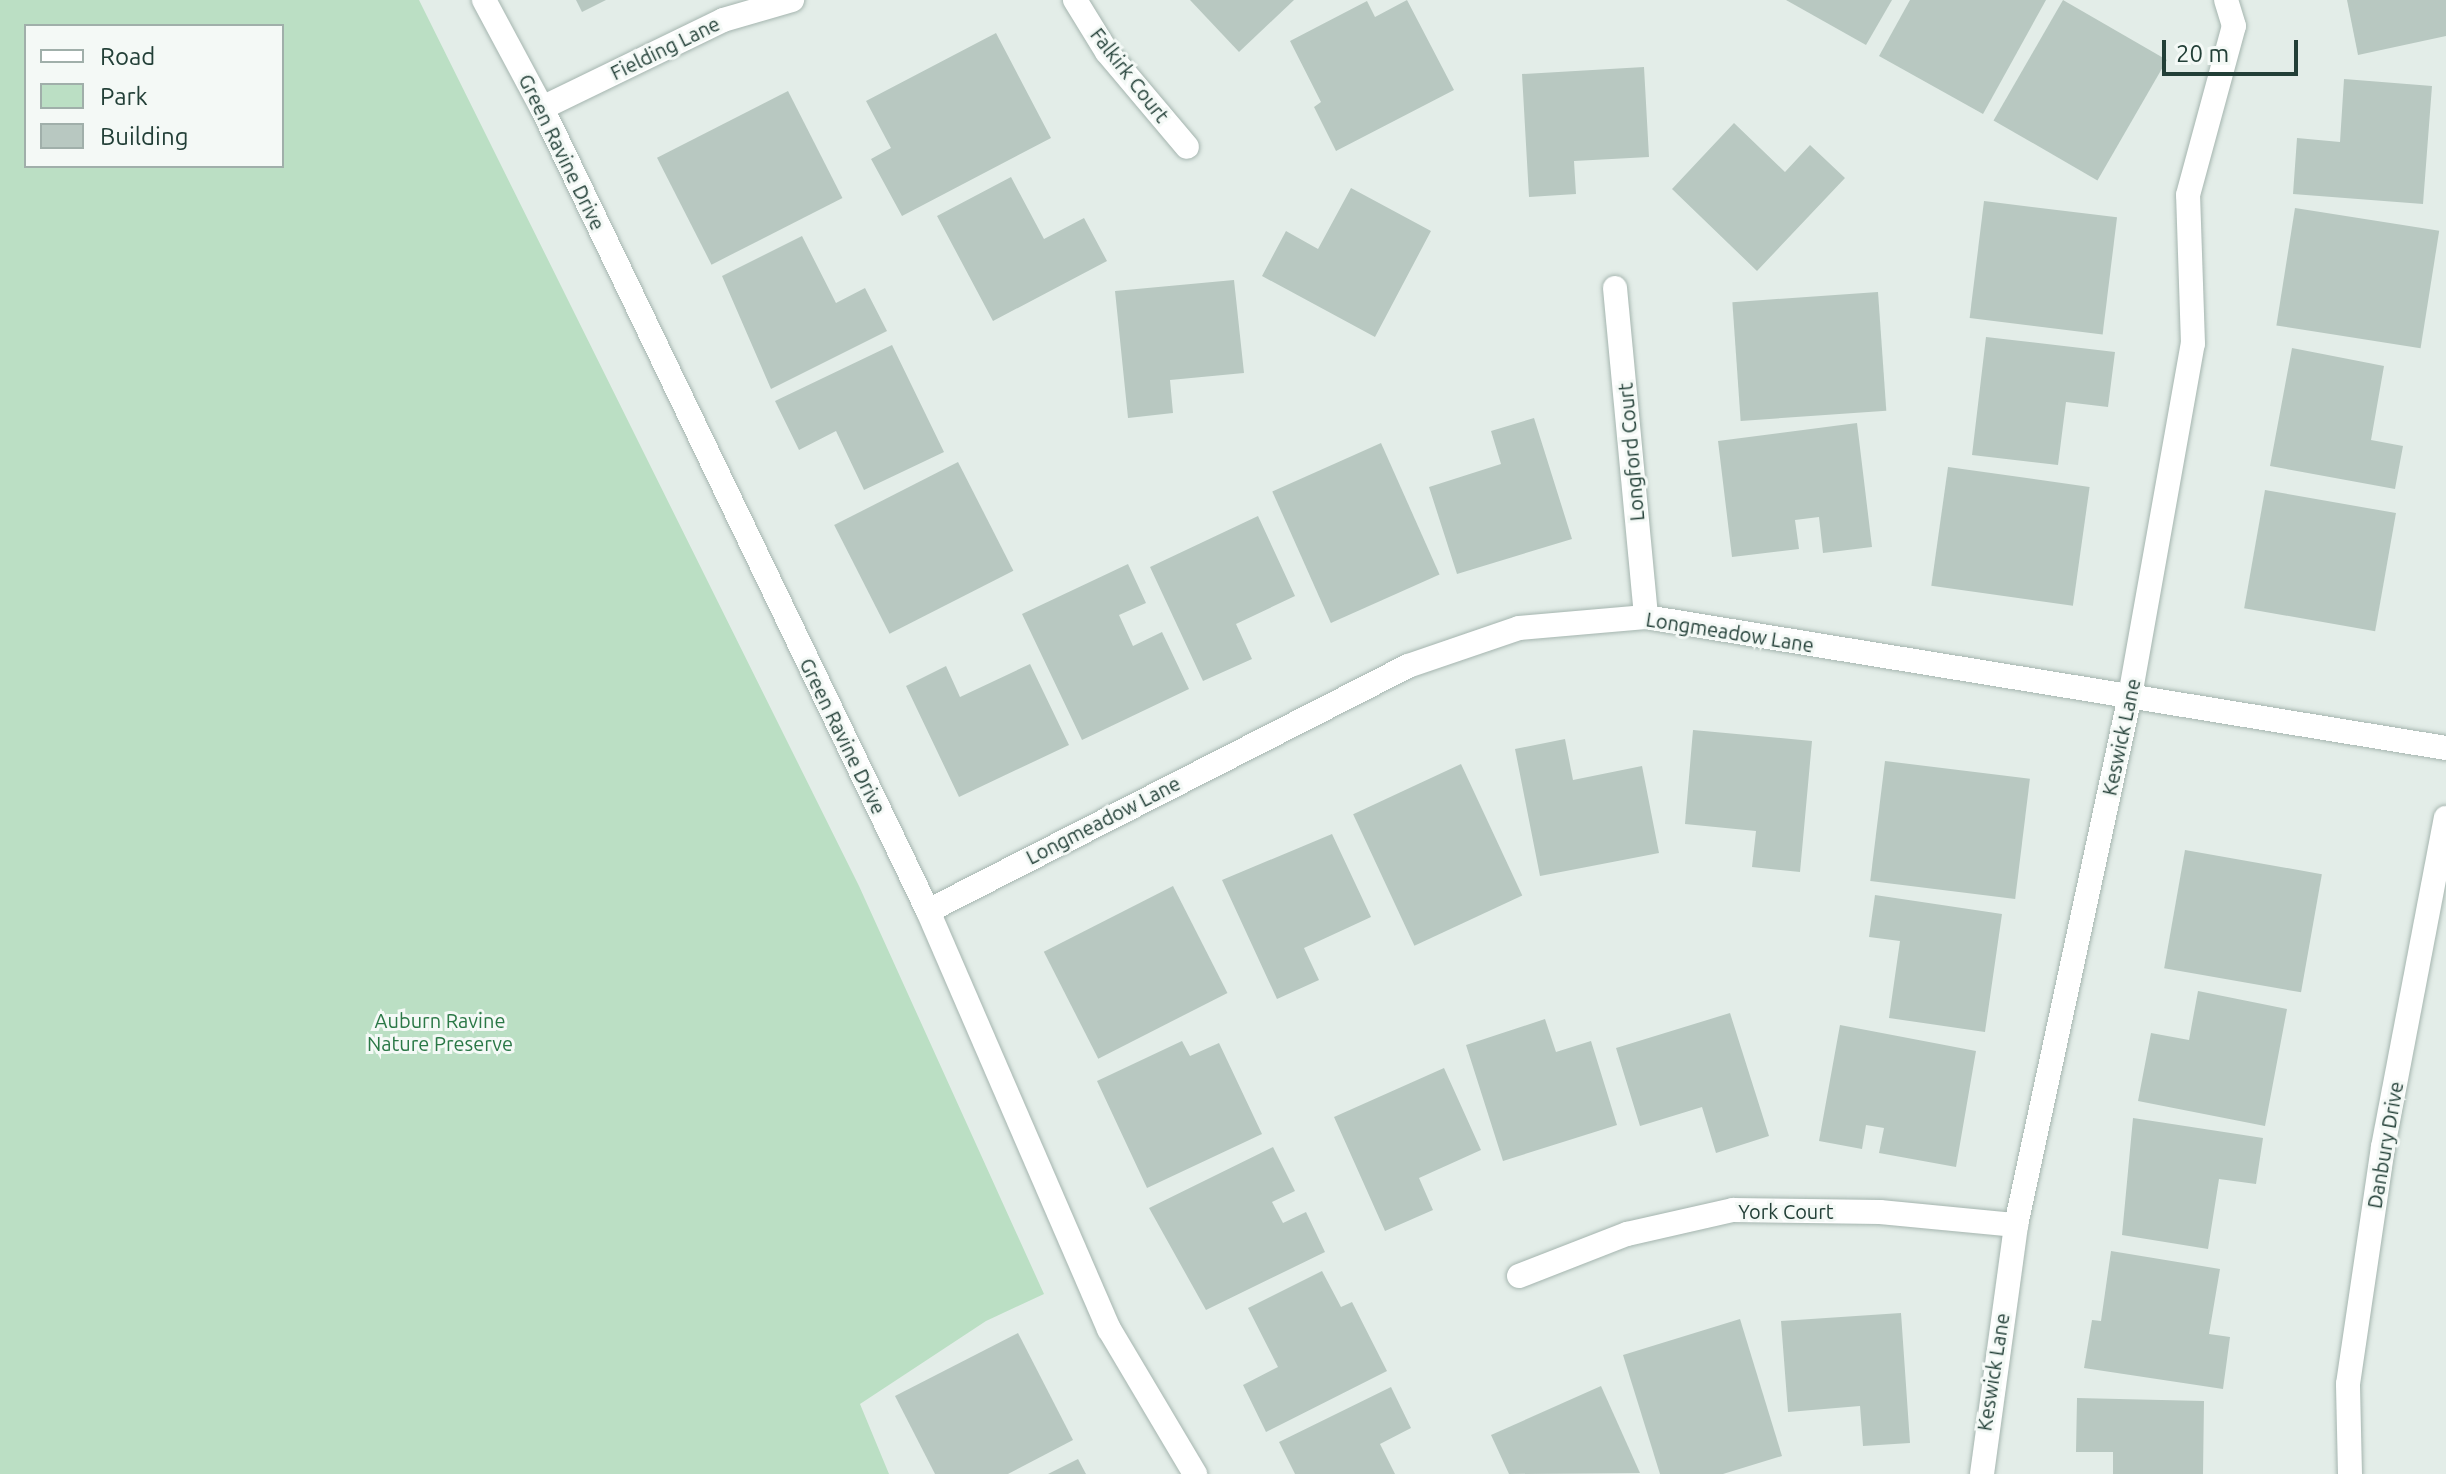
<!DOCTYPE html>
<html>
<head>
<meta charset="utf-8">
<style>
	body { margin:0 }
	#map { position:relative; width:2446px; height:1474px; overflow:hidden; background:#e3ede8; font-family:Ubuntu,sans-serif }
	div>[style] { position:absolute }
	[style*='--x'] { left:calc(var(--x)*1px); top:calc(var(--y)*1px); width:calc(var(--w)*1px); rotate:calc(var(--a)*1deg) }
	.green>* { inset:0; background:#bbdfc4 }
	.building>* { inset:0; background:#b8c8c1; transform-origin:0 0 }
	.roads { filter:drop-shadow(0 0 2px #a5b5af) drop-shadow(0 0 2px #a5b5af) }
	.street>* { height:24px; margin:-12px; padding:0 12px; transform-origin:12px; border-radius:12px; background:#fff }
	.secondary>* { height:24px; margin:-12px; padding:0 12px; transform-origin:12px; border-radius:12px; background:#fff }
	span { translate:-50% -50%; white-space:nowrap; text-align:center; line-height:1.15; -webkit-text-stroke:6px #f4f9f6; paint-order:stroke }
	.street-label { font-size:20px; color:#223f37 }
	.park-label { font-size:20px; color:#2a7846 }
	.legend { position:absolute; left:24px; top:24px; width:260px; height:144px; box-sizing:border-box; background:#f4f9f6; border:2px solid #a0afaa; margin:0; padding:10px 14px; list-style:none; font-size:24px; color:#223f37 }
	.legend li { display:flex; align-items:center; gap:16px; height:40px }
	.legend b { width:40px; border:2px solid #a0afaa }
	.scale { position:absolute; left:2162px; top:40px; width:136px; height:36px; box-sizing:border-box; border:4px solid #223f37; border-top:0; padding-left:10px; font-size:24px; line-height:28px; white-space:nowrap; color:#223f37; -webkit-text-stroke:6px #f4f9f6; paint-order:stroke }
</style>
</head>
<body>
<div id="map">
	<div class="green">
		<i style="clip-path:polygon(evenodd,0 0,419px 0,859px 886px,1044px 1294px,986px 1321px,860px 1404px,889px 1474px,0 1474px,0 0,282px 26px,282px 166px,26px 166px,26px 26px,282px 26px)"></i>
	</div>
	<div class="building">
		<i style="clip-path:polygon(576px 0,606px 0,582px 12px)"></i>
		<i style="clip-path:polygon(1190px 0,1294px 0,1239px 52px)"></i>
		<i style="clip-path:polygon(1407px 0,1454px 90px,1336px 151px,1314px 107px,1321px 102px,1290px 41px,1367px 1px,1375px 17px)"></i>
		<i style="clip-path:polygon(1786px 0,1892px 0,1866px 45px)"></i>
		<i style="clip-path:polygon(1910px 0,2046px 0,1983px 114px,1879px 56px)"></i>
		<i style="left:2063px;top:0;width:120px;height:139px;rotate:30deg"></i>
		<i style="clip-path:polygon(2347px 0,2446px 0,2446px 36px,2358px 55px)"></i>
		<i style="clip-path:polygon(996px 33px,1051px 138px,902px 216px,871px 159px,891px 148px,866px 101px)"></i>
		<i style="clip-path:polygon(1644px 67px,1649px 157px,1574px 161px,1576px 194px,1529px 197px,1522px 74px)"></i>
		<i style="clip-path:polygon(2344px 79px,2432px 86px,2423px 204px,2293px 194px,2297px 138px,2340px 142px)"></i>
		<i style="left:788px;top:91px;width:120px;height:147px;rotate:63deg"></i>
		<i style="clip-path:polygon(1734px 123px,1785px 172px,1810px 145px,1845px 178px,1757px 271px,1672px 189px)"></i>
		<i style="clip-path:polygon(1011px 177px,1044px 239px,1084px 218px,1107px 261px,993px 321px,937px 216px)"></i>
		<i style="clip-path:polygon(1351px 188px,1431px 231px,1375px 337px,1262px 276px,1286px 231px,1318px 249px)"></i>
		<i style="left:1984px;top:201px;width:134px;height:118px;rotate:7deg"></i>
		<i style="left:2295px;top:208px;width:146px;height:119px;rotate:9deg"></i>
		<i style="clip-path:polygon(802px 236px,836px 303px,865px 288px,887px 331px,771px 389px,722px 276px)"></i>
		<i style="clip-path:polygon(1234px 280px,1244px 373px,1170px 380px,1173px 413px,1128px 418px,1115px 291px)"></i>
		<i style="left:1878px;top:292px;width:119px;height:146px;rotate:86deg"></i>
		<i style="clip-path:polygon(1986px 337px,2115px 352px,2108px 407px,2066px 402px,2058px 465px,1972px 455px)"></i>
		<i style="clip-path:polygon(892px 345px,944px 452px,864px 490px,836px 431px,799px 450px,775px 401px)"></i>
		<i style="clip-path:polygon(2292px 348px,2384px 366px,2371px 440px,2403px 446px,2395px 489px,2270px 466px)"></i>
		<i style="clip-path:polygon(1534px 418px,1572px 539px,1457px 574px,1429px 487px,1501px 464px,1491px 431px)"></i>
		<i style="clip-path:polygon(1857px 423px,1872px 547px,1823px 553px,1819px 517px,1795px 520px,1799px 549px,1732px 557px,1718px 441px)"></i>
		<i style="left:1381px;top:443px;width:144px;height:119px;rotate:66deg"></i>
		<i style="left:958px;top:462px;width:122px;height:139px;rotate:63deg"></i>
		<i style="left:1948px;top:467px;width:143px;height:120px;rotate:8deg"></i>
		<i style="left:2265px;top:490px;width:133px;height:120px;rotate:10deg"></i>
		<i style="clip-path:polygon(1258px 516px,1295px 596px,1236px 624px,1252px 659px,1203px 681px,1150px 567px)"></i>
		<i style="clip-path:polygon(1128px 564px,1146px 603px,1119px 615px,1133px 646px,1162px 632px,1189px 689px,1082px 740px,1022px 614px)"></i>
		<i style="clip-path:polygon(1030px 664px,1069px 745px,959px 797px,906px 686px,946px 666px,960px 697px)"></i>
		<i style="clip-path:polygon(1693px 730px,1812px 741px,1800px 872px,1752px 867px,1756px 831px,1685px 824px)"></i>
		<i style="clip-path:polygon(1565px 739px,1573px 780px,1642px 766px,1659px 853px,1540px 876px,1515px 749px)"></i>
		<i style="left:1885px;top:761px;width:146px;height:121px;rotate:7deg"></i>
		<i style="left:1461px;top:764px;width:145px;height:119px;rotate:65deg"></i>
		<i style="clip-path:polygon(1332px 834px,1371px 917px,1304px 948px,1319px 980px,1277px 999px,1222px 880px)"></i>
		<i style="left:2185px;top:850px;width:139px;height:120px;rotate:10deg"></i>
		<i style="left:1173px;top:886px;width:120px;height:145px;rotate:63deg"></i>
		<i style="clip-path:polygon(1875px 895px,2002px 914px,1985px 1032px,1889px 1018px,1900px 941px,1869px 937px)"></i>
		<i style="clip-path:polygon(2198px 991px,2287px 1009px,2265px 1126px,2138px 1101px,2151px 1033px,2189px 1040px)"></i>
		<i style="clip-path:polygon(1730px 1013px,1769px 1136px,1716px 1153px,1702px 1107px,1640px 1126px,1616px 1048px)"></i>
		<i style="clip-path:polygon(1545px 1019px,1556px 1052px,1591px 1041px,1617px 1125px,1503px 1161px,1466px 1045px)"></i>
		<i style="clip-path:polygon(1840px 1025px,1976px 1051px,1956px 1167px,1879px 1153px,1884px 1128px,1866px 1125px,1862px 1149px,1819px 1141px)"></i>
		<i style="clip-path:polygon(1182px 1041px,1190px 1056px,1219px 1043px,1262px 1134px,1147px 1188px,1097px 1081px)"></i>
		<i style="clip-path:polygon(1444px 1068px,1481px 1150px,1419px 1178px,1433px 1210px,1385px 1231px,1334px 1117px)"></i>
		<i style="clip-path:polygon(2133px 1118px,2263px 1138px,2256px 1184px,2219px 1179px,2208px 1249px,2122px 1235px)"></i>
		<i style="clip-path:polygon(1273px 1147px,1295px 1191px,1272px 1202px,1283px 1223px,1306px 1212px,1325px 1252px,1206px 1310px,1149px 1208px)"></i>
		<i style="clip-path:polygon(2111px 1251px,2220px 1269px,2209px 1334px,2230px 1337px,2223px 1389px,2084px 1368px,2092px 1320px,2101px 1321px)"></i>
		<i style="clip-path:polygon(1322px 1271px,1341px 1307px,1352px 1302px,1387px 1371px,1266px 1432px,1243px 1385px,1278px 1367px,1248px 1308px)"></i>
		<i style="clip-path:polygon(1901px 1313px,1910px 1443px,1863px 1446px,1860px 1406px,1788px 1412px,1781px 1321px)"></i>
		<i style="clip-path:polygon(1740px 1319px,1782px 1456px,1723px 1474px,1660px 1474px,1623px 1355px)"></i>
		<i style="clip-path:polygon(1018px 1333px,1073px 1440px,1008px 1474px,935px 1474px,895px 1396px)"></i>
		<i style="clip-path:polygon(1601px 1386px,1640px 1473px,1509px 1474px,1491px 1435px)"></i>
		<i style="clip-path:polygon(1391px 1387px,1411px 1428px,1380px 1444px,1395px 1474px,1295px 1474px,1279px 1442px)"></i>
		<i style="clip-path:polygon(2077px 1398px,2204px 1401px,2203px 1474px,2113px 1474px,2113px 1452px,2076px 1452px)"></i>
		<i style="clip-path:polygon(1078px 1459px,1086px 1474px,1048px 1474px)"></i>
	</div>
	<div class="roads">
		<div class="street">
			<i style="--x:484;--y:0;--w:123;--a:61.8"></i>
			<i style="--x:542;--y:108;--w:891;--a:64.33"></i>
			<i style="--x:928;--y:911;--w:456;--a:66.6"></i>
			<i style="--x:1109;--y:1329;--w:169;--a:59.3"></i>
			<i style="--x:1075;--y:0;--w:61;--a:58.4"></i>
			<i style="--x:1107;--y:52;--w:124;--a:49.9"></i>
			<i style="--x:542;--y:108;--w:201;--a:-25.9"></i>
			<i style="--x:723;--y:20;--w:72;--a:-16.2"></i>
			<i style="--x:1615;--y:288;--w:330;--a:84.6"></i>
			<i style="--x:928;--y:911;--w:539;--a:-27.04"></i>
			<i style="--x:1408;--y:666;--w:117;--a:-18.9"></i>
			<i style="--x:1519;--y:628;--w:127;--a:-5"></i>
			<i style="--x:1646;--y:617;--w:811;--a:9.3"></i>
			<i style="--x:1519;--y:1276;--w:116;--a:-21.3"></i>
			<i style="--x:1627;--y:1234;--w:109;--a:-12.8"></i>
			<i style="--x:1733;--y:1210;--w:147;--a:0.8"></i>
			<i style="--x:1880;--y:1212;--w:137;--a:5.5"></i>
			<i style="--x:1982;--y:1474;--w:251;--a:-82.2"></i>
			<i style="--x:2016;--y:1225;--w:541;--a:-77.84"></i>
			<i style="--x:2130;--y:696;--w:358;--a:-79.9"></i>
			<i style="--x:2193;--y:344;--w:149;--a:-91.9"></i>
			<i style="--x:2188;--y:195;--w:175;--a:-74.8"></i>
			<i style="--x:2234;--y:26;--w:27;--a:-107"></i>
		</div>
		<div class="secondary">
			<i style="--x:2350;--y:1474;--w:90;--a:-91.3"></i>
			<i style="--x:2348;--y:1384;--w:240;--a:-81.6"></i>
			<i style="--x:2383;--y:1147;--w:335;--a:-79.2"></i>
		</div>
	</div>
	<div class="street-label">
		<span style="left:665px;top:48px;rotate:-26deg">Fielding Lane</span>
		<span style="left:1130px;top:75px;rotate:52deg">Falkirk Court</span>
		<span style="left:562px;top:152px;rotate:64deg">Green Ravine Drive</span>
		<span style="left:1631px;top:452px;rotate:-95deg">Longford Court</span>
		<span style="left:1730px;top:632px;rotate:9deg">Longmeadow Lane</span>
		<span style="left:843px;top:736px;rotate:64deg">Green Ravine Drive</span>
		<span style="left:2121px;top:737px;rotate:-78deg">Keswick Lane</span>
		<span style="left:1103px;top:820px;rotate:-27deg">Longmeadow Lane</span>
		<span style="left:2385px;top:1145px;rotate:-80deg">Danbury Drive</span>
		<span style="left:1786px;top:1211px">York Court</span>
		<span style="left:1993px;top:1372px;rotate:-81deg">Keswick Lane</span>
	</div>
	<div class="park-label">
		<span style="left:440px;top:1032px">Auburn Ravine<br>Nature Preserve</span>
	</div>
	<ul class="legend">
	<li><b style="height:10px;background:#fff"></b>Road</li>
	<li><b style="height:22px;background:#bbdfc4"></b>Park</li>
	<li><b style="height:22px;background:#b8c8c1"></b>Building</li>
	</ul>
	<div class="scale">20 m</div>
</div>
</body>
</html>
